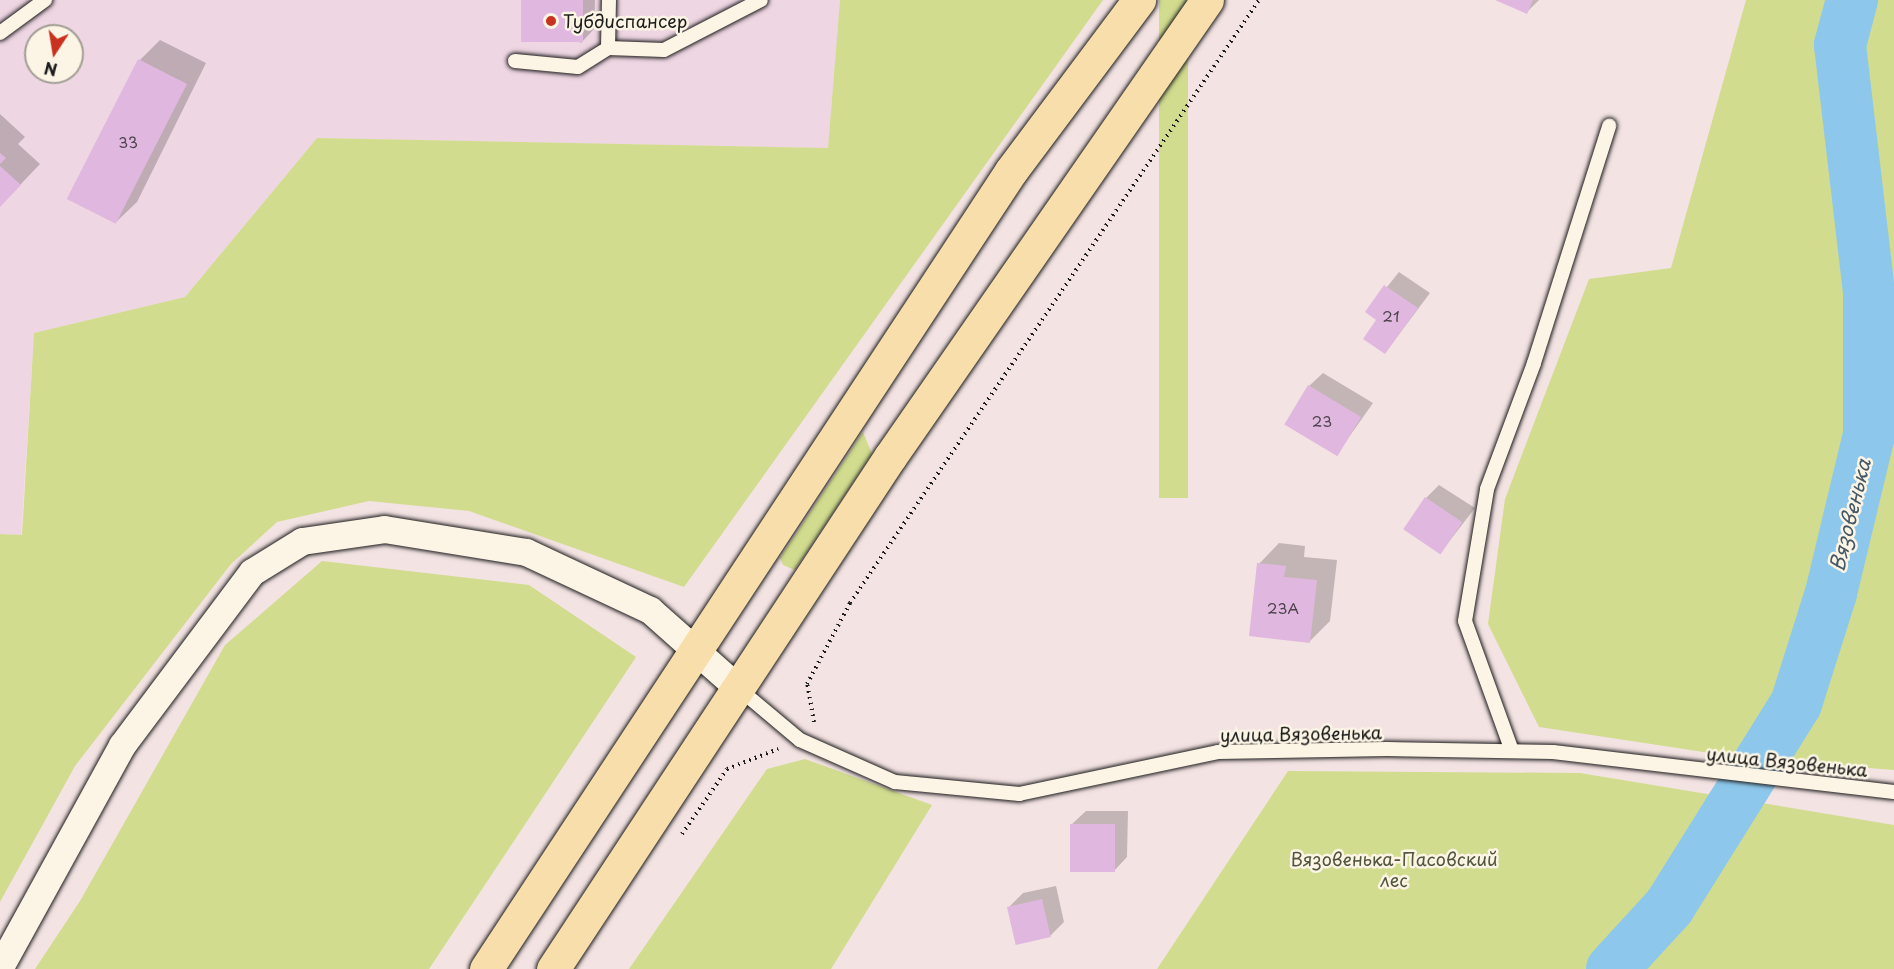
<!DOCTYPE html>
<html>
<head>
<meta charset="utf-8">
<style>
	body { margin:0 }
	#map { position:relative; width:1894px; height:969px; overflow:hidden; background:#f4e3e3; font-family:"Playpen Sans",sans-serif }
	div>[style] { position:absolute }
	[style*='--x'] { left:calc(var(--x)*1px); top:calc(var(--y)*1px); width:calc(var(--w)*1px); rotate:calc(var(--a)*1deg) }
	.built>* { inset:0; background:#eed6e2 }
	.green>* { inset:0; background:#d1dc8f; transform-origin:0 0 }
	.shadow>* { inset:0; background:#0003 }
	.river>* { height:52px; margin:-26px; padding:0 26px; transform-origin:26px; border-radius:26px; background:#8dc8ec }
	.building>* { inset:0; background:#e0b8df; transform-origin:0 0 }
	.path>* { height:4px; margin-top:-2px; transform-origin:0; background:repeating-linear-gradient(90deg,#1c1c1c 0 1.5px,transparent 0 6px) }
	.roads { filter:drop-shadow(0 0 2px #1c1c1c) drop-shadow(0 0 2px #1c1c1c) }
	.service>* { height:14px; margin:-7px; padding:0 7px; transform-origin:7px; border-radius:7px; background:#fcf5e5 }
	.minor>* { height:27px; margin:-13.5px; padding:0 13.5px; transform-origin:13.5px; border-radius:13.5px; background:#fcf5e5 }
	.primary>* { height:33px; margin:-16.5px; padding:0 16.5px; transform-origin:16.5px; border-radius:16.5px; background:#f8deab }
	.dots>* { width:16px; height:16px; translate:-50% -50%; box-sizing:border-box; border:3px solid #fcf5e5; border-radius:50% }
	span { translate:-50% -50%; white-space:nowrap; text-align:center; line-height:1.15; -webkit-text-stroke:5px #fcf5e5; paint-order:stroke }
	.number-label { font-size:15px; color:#4d434d }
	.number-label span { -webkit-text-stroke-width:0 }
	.poi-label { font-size:18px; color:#1c1c1c }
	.left { translate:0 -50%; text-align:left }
	.street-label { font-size:18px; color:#1c1c1c }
	.park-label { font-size:18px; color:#52563e }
	.water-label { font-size:20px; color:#445865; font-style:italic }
	.north { position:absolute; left:24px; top:24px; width:60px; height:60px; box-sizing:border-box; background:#fcf5e5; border:2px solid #a29e95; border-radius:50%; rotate:192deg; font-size:16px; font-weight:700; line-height:24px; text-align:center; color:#1c1c1c }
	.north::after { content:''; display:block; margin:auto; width:21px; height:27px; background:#c8321e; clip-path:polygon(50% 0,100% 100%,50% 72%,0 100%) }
</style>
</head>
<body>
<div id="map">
	<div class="built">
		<i style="clip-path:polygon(evenodd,0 0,840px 0,828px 148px,317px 138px,185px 297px,34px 333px,21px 535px,0 534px,0 0,36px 36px,72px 36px,72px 72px,36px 72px,36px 36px)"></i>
	</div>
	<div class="green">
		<i style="clip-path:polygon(840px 0,1103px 0,684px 587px,469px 511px,369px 501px,277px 522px,231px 564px,75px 766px,0 902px,0 534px,22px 535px,34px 333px,185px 297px,317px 138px,828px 148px)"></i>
		<i style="left:1159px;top:0;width:29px;height:498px"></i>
		<i style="clip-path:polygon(1746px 0,1894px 0,1894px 770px,1743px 758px,1539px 727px,1488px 624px,1505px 499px,1589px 279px,1671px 268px)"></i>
		<i style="clip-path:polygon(863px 432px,872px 454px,795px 570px,783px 565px,780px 558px)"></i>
		<i style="clip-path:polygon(322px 561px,529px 585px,636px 657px,429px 969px,35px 969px,80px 901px,225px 645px)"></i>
		<i style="clip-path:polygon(805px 759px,932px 805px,831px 969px,629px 969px,767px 769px)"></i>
		<i style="clip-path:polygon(1288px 771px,1580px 773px,1894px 825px,1894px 969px,1157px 969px)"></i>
	</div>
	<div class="shadow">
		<i style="clip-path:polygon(523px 0,595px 0,594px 29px,581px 43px)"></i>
		<i style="clip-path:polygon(1499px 0,1539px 0,1527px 12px)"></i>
		<i style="clip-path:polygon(160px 40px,206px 63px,137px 202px,116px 222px,140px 60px)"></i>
		<i style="clip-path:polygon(0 114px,25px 137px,18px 144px,40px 164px,0 206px)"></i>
		<i style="clip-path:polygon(1399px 272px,1430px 293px,1385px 353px,1378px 320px,1367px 312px)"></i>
		<i style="clip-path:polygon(1323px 373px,1373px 403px,1337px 454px,1309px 386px)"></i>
		<i style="clip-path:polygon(1439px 485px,1475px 508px,1441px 552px,1426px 498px)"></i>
		<i style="clip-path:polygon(1279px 543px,1305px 546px,1304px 557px,1337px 560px,1330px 621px,1310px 641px,1259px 564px)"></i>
		<i style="clip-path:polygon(1086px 811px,1128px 811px,1127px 857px,1114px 871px,1072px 824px)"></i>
		<i style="clip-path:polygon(1056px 886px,1064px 922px,1050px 936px,1009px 907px,1023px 893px)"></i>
	</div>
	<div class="river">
		<i style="--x:1612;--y:969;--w:84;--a:-47.4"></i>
		<i style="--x:1669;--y:907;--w:239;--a:-58"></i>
		<i style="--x:1796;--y:704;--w:116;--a:-72.5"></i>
		<i style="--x:1831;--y:593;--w:163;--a:-76.5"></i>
		<i style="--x:1869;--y:435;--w:143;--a:-90"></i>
		<i style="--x:1869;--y:292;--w:249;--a:-96.7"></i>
		<i style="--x:1840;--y:45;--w:47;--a:-75.1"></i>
	</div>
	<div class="building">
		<i style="left:521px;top:0;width:62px;height:42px"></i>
		<i style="clip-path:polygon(1495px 0,1533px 0,1527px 14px)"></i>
		<i style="left:138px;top:59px;width:55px;height:157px;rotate:27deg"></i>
		<i style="clip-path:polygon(0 153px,6px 158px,0 164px)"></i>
		<i style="clip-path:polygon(0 166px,21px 185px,0 207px)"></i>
		<i style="clip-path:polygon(1384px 285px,1418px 308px,1385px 354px,1363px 339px,1376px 320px,1365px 312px)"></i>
		<i style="left:1308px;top:385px;width:62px;height:46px;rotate:31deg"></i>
		<i style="left:1425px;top:497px;width:45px;height:39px;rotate:34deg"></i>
		<i style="clip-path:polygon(1257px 563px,1286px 566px,1284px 577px,1317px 580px,1310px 643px,1249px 636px)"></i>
		<i style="left:1070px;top:824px;width:45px;height:48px"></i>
		<i style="left:1042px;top:899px;width:39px;height:36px;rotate:77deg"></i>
	</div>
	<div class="path">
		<i style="--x:814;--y:722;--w:39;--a:-100"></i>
		<i style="--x:807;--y:684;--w:92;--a:-62"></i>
		<i style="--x:850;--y:603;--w:729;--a:-55.85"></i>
		<i style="--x:682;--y:834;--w:79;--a:-55.3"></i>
		<i style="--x:727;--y:769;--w:55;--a:-21.4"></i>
	</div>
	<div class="roads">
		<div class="service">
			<i style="--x:609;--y:0;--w:48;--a:91.2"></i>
			<i style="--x:608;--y:48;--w:56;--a:2"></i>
			<i style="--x:664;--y:50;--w:109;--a:-27.3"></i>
			<i style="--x:0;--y:33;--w:56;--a:-36.3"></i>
			<i style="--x:515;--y:61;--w:63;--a:5.4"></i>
			<i style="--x:578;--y:67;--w:36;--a:-32"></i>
			<i style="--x:738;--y:688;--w:81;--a:40"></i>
			<i style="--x:800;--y:740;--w:104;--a:23.9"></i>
			<i style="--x:895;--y:782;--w:125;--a:5.5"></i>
			<i style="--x:1019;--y:794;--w:203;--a:-11.9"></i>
			<i style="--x:1218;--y:752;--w:169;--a:-1"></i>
			<i style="--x:1387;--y:749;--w:166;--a:1"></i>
			<i style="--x:1553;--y:752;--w:343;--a:6.7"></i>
			<i style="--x:1512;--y:751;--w:138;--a:-109.9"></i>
			<i style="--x:1465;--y:621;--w:134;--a:-80.5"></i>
			<i style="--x:1487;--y:489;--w:134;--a:-69.5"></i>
			<i style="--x:1534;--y:363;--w:249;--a:-72.4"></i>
		</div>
		<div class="minor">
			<i style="--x:0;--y:967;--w:253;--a:-61.2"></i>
			<i style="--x:122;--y:745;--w:216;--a:-53.1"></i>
			<i style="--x:252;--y:572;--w:59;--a:-31.8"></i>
			<i style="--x:302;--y:541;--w:83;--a:-8.3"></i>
			<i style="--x:384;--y:529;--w:144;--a:9.2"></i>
			<i style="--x:526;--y:552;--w:137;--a:25.1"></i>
			<i style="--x:650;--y:610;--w:118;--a:41.6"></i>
		</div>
		<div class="primary">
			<i style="--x:486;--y:969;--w:955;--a:-56.66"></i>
			<i style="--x:1011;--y:171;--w:214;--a:-53.2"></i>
			<i style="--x:553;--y:969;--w:613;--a:-56.65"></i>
			<i style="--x:890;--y:457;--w:556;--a:-55.25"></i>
		</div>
	</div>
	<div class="dots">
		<i style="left:551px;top:21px;background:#c8321e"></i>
	</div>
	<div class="number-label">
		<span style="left:128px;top:142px">33</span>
		<span style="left:1391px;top:316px">21</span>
		<span style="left:1322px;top:421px">23</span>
		<span style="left:1283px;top:608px">23А</span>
	</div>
	<div class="poi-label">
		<span class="left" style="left:563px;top:21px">Тубдиспансер</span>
	</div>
	<div class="street-label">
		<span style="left:1301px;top:734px;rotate:-1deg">улица Вязовенька</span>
		<span style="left:1787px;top:762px;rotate:6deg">улица Вязовенька</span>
	</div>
	<div class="park-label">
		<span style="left:1394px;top:870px">Вязовенька-Пасовский<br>лес</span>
	</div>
	<div class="water-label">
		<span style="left:1850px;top:515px;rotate:-76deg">Вязовенька</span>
	</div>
	<div class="north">N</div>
</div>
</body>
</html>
